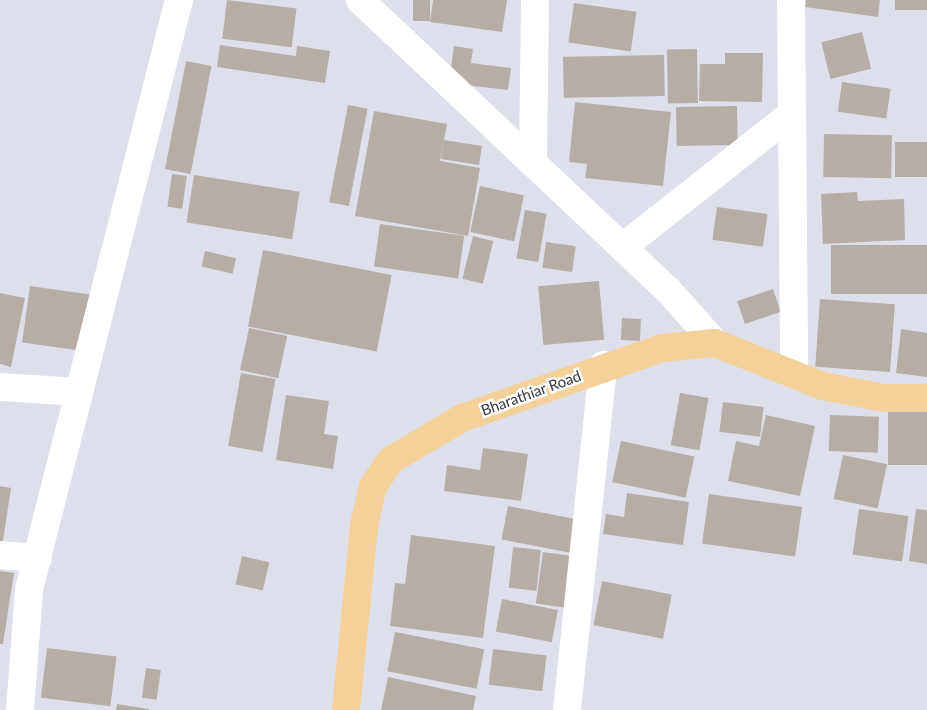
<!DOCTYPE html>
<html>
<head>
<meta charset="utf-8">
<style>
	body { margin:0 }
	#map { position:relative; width:927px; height:710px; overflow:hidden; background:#dde0ea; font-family:Lato,sans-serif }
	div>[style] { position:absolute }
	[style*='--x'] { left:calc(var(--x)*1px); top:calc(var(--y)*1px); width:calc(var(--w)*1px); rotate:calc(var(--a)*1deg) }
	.building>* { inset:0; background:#b6aea6; transform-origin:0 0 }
	.minor>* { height:28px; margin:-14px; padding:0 14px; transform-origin:14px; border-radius:14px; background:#fff }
	.major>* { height:28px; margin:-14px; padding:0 14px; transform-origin:14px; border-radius:14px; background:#f4d19a }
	span { translate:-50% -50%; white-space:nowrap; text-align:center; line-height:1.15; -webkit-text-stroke:5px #fff; paint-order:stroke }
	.street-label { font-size:15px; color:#35373a }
</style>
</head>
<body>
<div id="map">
	<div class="building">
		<i style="left:227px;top:0;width:70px;height:39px;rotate:7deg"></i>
		<i style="left:413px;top:0;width:17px;height:21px"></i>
		<i style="clip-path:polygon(433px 0,507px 0,502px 32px,430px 22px)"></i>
		<i style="clip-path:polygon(806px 0,880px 0,878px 17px,805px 7px)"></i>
		<i style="left:895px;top:0;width:32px;height:10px"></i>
		<i style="left:574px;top:3px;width:63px;height:40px;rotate:8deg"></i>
		<i style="left:862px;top:32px;width:38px;height:42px;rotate:76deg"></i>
		<i style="clip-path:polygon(220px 45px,296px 56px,297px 46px,330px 51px,325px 83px,217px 67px)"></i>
		<i style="clip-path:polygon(454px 46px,473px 49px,471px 63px,511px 68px,508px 90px,449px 83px)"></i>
		<i style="left:697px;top:49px;width:54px;height:30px;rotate:89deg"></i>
		<i style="clip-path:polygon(725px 53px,763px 53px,762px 102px,699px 101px,700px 64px,725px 64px)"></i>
		<i style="left:664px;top:55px;width:41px;height:101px;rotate:89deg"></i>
		<i style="left:186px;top:61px;width:26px;height:110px;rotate:11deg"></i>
		<i style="left:842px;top:82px;width:49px;height:30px;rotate:8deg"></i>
		<i style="clip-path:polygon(575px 102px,671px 112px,663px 186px,585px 178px,587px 164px,569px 162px)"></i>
		<i style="left:348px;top:105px;width:20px;height:99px;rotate:11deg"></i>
		<i style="left:737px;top:106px;width:39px;height:61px;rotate:89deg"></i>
		<i style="clip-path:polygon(374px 111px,447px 124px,444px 140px,482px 146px,479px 165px,441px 159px,443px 143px,440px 161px,480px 168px,468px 236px,355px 216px)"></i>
		<i style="left:824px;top:134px;width:68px;height:43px;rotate:1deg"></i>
		<i style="left:895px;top:142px;width:32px;height:35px"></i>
		<i style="left:172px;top:174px;width:15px;height:33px;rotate:8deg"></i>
		<i style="left:194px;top:175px;width:107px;height:48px;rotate:9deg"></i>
		<i style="left:480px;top:186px;width:45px;height:47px;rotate:12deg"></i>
		<i style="clip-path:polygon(857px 192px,858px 201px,904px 199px,905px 240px,823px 244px,821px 194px)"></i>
		<i style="left:717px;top:207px;width:51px;height:33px;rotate:8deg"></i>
		<i style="left:525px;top:210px;width:22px;height:49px;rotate:10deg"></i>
		<i style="left:380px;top:224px;width:85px;height:43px;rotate:8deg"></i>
		<i style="left:473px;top:236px;width:21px;height:44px;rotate:14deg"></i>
		<i style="left:546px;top:242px;width:30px;height:26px;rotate:8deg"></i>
		<i style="left:927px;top:245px;width:49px;height:96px;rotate:90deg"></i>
		<i style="left:263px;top:250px;width:131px;height:78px;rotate:11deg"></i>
		<i style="left:205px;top:251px;width:32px;height:16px;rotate:13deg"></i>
		<i style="left:599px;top:281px;width:59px;height:61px;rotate:85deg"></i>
		<i style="left:30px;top:286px;width:64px;height:57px;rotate:8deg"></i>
		<i style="left:773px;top:289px;width:24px;height:38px;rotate:71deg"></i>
		<i style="clip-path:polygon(0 293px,25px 298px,11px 367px,0 364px)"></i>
		<i style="left:820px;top:299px;width:75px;height:68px;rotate:4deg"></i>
		<i style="left:622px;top:318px;width:19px;height:22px;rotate:3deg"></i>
		<i style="left:249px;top:328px;width:39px;height:43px;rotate:12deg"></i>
		<i style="clip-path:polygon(901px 329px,927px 333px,927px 377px,896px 373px)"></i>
		<i style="left:241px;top:373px;width:35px;height:74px;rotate:10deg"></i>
		<i style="left:680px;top:393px;width:29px;height:53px;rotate:10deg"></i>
		<i style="clip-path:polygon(286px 395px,329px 401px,324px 434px,338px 436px,333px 469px,276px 460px)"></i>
		<i style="left:723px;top:402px;width:41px;height:30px;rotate:7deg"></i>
		<i style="left:927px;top:411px;width:54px;height:39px;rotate:90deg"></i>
		<i style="clip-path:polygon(766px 415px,815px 426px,800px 496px,728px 481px,736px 441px,759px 446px)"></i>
		<i style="left:830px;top:415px;width:49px;height:36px;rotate:2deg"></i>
		<i style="left:621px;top:441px;width:75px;height:42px;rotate:12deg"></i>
		<i style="clip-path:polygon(483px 448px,528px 454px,521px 501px,444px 491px,447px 465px,480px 470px)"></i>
		<i style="left:843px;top:455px;width:45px;height:45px;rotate:12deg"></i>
		<i style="clip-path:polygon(0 486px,11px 488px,2px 547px,0 546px)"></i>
		<i style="clip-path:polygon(627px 493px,689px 502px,683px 545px,603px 534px,606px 514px,624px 517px)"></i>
		<i style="left:709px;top:494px;width:94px;height:50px;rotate:8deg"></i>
		<i style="left:508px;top:506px;width:79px;height:34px;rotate:11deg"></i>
		<i style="left:859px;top:509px;width:50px;height:46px;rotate:8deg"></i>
		<i style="clip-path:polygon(916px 509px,927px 510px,927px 564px,909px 561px)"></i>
		<i style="clip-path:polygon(411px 535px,495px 546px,483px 638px,390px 626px,395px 583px,405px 584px)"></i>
		<i style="left:513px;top:547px;width:28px;height:41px;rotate:6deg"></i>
		<i style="left:543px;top:552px;width:35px;height:52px;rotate:8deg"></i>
		<i style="left:242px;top:556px;width:28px;height:29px;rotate:13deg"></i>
		<i style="clip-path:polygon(0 571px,14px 573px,3px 644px,0 644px)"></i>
		<i style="left:602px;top:581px;width:71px;height:45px;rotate:11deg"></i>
		<i style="left:502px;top:599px;width:57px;height:33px;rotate:11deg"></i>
		<i style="left:395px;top:632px;width:91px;height:40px;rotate:11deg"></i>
		<i style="left:47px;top:648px;width:70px;height:50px;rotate:7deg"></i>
		<i style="left:493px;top:649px;width:54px;height:36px;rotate:7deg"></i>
		<i style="left:146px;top:668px;width:15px;height:30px;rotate:8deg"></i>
		<i style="clip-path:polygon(388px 677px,476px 696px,473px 710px,381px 710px)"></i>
		<i style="clip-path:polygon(117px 704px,149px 709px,149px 710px,116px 710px)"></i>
	</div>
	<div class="minor">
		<i style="--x:360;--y:0;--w:423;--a:43.3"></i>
		<i style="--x:668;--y:290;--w:71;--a:48.4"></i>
		<i style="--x:791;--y:0;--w:374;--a:89.5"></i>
		<i style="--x:533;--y:163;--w:163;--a:-89.3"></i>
		<i style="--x:623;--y:247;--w:213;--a:-38.3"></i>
		<i style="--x:0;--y:387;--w:79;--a:3.6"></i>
		<i style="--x:0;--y:555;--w:38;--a:5"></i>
		<i style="--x:20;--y:710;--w:121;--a:-85.7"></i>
		<i style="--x:29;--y:589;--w:608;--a:-75.71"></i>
		<i style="--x:567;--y:710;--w:347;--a:-84"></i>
	</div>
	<div class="major">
		<i style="--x:346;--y:710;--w:186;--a:-84.4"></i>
		<i style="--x:364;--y:525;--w:40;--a:-77"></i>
		<i style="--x:373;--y:486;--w:32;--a:-55"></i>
		<i style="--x:391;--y:460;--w:82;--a:-30.6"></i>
		<i style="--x:462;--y:418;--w:212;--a:-19.3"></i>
		<i style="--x:662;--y:348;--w:53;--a:-5.4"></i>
		<i style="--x:715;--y:343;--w:116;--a:21.7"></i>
		<i style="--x:823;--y:386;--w:62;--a:11.1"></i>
		<i style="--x:884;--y:398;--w:43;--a:0"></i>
	</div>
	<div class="street-label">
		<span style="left:531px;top:393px;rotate:-20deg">Bharathiar Road</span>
	</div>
</div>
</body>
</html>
